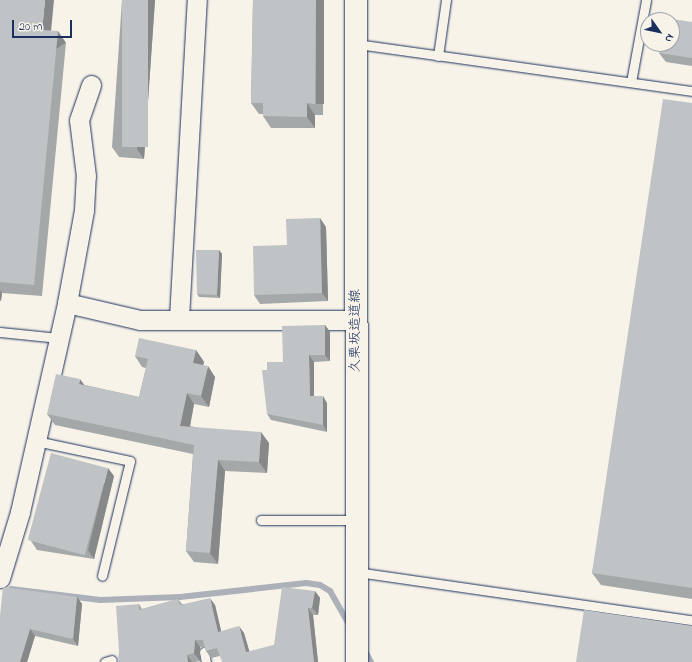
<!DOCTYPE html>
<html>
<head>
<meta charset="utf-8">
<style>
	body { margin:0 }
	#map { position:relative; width:692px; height:662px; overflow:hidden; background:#f7f3e8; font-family:"Indie Flower","Klee One",sans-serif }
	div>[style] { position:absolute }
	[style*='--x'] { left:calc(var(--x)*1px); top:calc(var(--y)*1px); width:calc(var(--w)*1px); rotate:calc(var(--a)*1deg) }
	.stream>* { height:6px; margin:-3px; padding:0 3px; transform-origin:3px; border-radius:3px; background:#acb0b9 }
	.roads { filter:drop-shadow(0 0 1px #1b2f5e) drop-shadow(0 0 1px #1b2f5e) }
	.lane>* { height:9px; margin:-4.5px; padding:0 4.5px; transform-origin:4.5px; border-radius:4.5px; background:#f7f3e8 }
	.street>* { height:19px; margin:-9.5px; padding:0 9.5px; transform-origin:9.5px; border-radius:9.5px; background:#f7f3e8 }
	.secondary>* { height:22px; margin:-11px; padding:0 11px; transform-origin:11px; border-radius:11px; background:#f7f3e8 }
	.wall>* { inset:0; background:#a5a8a9 }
	.shaded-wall>* { inset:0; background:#86888a; transform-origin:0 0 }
	.building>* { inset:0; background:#c0c3c5; transform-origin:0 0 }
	span { translate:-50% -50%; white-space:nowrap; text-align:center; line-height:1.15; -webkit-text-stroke:3.5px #f7f3e8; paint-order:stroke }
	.street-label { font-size:14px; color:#1b2f5e }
	.north { position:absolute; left:640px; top:12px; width:40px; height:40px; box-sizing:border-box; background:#f7f3e8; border:1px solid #9fa5b1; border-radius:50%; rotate:123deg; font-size:11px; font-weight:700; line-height:16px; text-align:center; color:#1b2f5e }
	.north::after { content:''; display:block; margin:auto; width:14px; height:18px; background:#1b2f5e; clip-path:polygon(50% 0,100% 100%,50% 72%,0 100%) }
	.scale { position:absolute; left:12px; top:20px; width:60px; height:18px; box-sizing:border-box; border:2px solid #1b2f5e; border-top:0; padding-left:5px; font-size:12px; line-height:14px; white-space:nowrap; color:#1b2f5e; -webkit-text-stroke:3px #f7f3e8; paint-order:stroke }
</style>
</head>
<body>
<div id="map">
	<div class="stream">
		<i style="--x:11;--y:589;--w:90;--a:7"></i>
		<i style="--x:100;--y:600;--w:80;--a:-2.1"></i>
		<i style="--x:180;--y:597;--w:127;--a:-6.3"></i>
		<i style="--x:306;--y:583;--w:14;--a:8"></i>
		<i style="--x:320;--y:585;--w:12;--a:31"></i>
		<i style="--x:330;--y:591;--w:40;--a:60.3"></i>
		<i style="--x:364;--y:649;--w:15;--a:62"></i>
	</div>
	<div class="roads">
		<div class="lane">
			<i style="--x:357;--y:44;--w:338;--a:8"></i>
			<i style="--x:438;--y:56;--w:57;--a:-81.9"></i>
			<i style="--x:631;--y:82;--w:83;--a:-79.6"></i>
			<i style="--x:0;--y:332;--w:59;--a:5.8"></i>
			<i style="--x:36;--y:441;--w:96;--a:12"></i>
			<i style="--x:130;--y:461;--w:118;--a:103.7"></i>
			<i style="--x:261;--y:520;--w:96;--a:0"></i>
			<i style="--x:357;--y:572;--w:338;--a:8.2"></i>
			<i style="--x:204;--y:652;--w:10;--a:79"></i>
			<i style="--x:105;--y:662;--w:7;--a:-16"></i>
		</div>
		<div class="street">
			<i style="--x:67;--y:303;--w:75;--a:13.1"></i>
			<i style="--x:140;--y:320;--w:216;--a:0"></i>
			<i style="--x:179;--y:318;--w:319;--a:-86.8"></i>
			<i style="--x:0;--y:578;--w:69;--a:-73.1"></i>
			<i style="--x:20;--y:512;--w:214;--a:-77.3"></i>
			<i style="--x:67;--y:303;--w:95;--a:-79.6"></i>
			<i style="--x:84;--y:210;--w:34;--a:-87"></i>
			<i style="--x:86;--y:176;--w:56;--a:-97.1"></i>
			<i style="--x:79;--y:120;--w:37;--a:-71"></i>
		</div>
		<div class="secondary">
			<i style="--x:356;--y:0;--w:662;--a:89.91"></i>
		</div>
	</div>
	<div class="wall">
		<i style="clip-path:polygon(0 0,51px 31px,66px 43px,42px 296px,2px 293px,1px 301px,0 301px)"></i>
		<i style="clip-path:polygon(122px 0,155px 0,144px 159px,119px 157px,112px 147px)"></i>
		<i style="clip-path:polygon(253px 0,324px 0,323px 115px,315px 115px,315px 128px,271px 128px,263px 116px,263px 114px,259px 114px,251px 103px)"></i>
		<i style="clip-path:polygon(692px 22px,692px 66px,666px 62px,659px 53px)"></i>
		<i style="clip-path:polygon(692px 103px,692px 599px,601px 585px,592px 573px)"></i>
		<i style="clip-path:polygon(326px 227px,328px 301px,260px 304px,254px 295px,287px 245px)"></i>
		<i style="clip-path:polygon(219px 250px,222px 254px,220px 298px,199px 297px,197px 294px)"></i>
		<i style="clip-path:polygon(325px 325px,330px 332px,330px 361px,314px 362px,314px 396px,327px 403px,327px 432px,271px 420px,267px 414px,267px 370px,283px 362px)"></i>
		<i style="clip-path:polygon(196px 350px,204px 362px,203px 365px,215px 377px,209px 407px,194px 404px,190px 426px,269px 443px,267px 473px,225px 471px,218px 564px,194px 562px,186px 551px,193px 454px,55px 425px,47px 414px,85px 385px,139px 397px,146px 368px,142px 367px,135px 356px)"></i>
		<i style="clip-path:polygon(114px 476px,94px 559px,37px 550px,31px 541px)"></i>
		<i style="clip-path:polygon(315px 591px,320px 598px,318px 615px,313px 615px,318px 662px,220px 656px,211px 658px,206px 651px,205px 648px,200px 647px,200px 661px,195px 662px,118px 662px,139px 604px,142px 609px,178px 599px,182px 604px,215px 605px,221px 631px,244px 633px,249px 652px,274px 645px)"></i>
		<i style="clip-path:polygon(77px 597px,82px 604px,78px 646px,35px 636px,27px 662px,0 662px,0 616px)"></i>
	</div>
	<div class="shaded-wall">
		<i style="clip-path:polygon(45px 0,54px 0,50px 42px,42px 30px)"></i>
		<i style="clip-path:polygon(148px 0,155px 0,144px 159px,137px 149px)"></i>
		<i style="left:316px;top:0;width:8px;height:104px"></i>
		<i style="left:58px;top:31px;width:14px;height:255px;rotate:56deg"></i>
		<i style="clip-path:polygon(307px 103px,315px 115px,315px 128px,307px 117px)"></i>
		<i style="clip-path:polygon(320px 218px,326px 227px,328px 301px,322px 293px)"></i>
		<i style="clip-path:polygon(219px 250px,222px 254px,220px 298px,217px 295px)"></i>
		<i style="clip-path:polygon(0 290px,2px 293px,1px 301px,0 299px)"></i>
		<i style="clip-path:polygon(325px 325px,330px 332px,330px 361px,325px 355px)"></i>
		<i style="clip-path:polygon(196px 350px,204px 362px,201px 374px,193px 363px)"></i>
		<i style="clip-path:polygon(309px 355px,314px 362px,314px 402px,310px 396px)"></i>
		<i style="clip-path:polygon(208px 366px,215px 377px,209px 407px,201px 396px)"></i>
		<i style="clip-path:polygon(80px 379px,88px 390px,79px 384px)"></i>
		<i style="clip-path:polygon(187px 393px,194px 404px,188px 437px,180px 426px)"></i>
		<i style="clip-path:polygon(323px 396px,327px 403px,327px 432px,323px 425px)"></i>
		<i style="clip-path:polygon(261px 432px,269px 443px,267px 473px,259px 462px)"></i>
		<i style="clip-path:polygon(218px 460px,225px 471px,218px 564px,210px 553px)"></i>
		<i style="clip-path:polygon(108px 468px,114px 476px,94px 559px,88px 550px)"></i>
		<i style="clip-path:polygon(315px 591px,320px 598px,318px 615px,312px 608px)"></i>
		<i style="clip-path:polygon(77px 597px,82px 604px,78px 646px,73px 639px)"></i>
		<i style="clip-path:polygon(210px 598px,215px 605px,223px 639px,218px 632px)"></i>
		<i style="clip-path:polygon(308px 608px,313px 615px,318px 662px,314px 662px)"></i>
		<i style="clip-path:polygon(239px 626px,244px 633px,252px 660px,246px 652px)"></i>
		<i style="clip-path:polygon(30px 629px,35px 636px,27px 662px,20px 662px)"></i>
		<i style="clip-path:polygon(195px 640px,200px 647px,200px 661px,194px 653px)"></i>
		<i style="clip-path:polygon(187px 655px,192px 662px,188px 662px)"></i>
	</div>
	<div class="building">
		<i style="clip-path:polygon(0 0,45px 0,42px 30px,58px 31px,34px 285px,0 282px)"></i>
		<i style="left:122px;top:0;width:26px;height:147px"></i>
		<i style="clip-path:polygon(253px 0,316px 0,315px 104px,307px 103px,307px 117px,263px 116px,263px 103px,251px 103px)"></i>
		<i style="clip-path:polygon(665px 18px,692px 22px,692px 58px,659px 53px,661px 44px,672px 44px,672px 20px,664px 20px)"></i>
		<i style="clip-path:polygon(663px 99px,692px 103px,692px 588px,592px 573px)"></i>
		<i style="clip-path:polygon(320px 218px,322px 293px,254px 295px,253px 246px,287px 245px,286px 219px)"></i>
		<i style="clip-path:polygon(196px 250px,219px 250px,217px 295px,197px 294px)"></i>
		<i style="clip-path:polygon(325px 325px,325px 355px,309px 355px,310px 396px,323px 396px,323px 425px,267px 414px,262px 370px,267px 370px,267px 362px,283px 362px,282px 326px)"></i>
		<i style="clip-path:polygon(139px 338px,196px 350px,193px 363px,208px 366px,201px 396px,187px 393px,180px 426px,261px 432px,259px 462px,218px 460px,210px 553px,186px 551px,194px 445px,47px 414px,56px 374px,80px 379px,79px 384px,139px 397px,148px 359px,135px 356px)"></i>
		<i style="left:51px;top:453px;width:59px;height:90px;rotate:15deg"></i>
		<i style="clip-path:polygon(3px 587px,77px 597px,73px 639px,30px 629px,20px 662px,0 662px,0 616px)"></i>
		<i style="clip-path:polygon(282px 587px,315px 591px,312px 608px,308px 608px,314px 662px,222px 662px,217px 648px,206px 651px,203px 640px,195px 640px,194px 653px,187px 655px,188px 662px,118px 662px,119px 651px,116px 606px,139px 604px,139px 610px,178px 599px,180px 605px,210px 598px,218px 632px,239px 626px,246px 652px,274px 645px)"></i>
		<i style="clip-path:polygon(584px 610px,692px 626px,692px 662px,576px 662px)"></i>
	</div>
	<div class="street-label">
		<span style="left:356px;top:331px;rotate:-90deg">久栗坂造道線</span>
	</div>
	<div class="north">N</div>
	<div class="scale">20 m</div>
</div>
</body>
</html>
